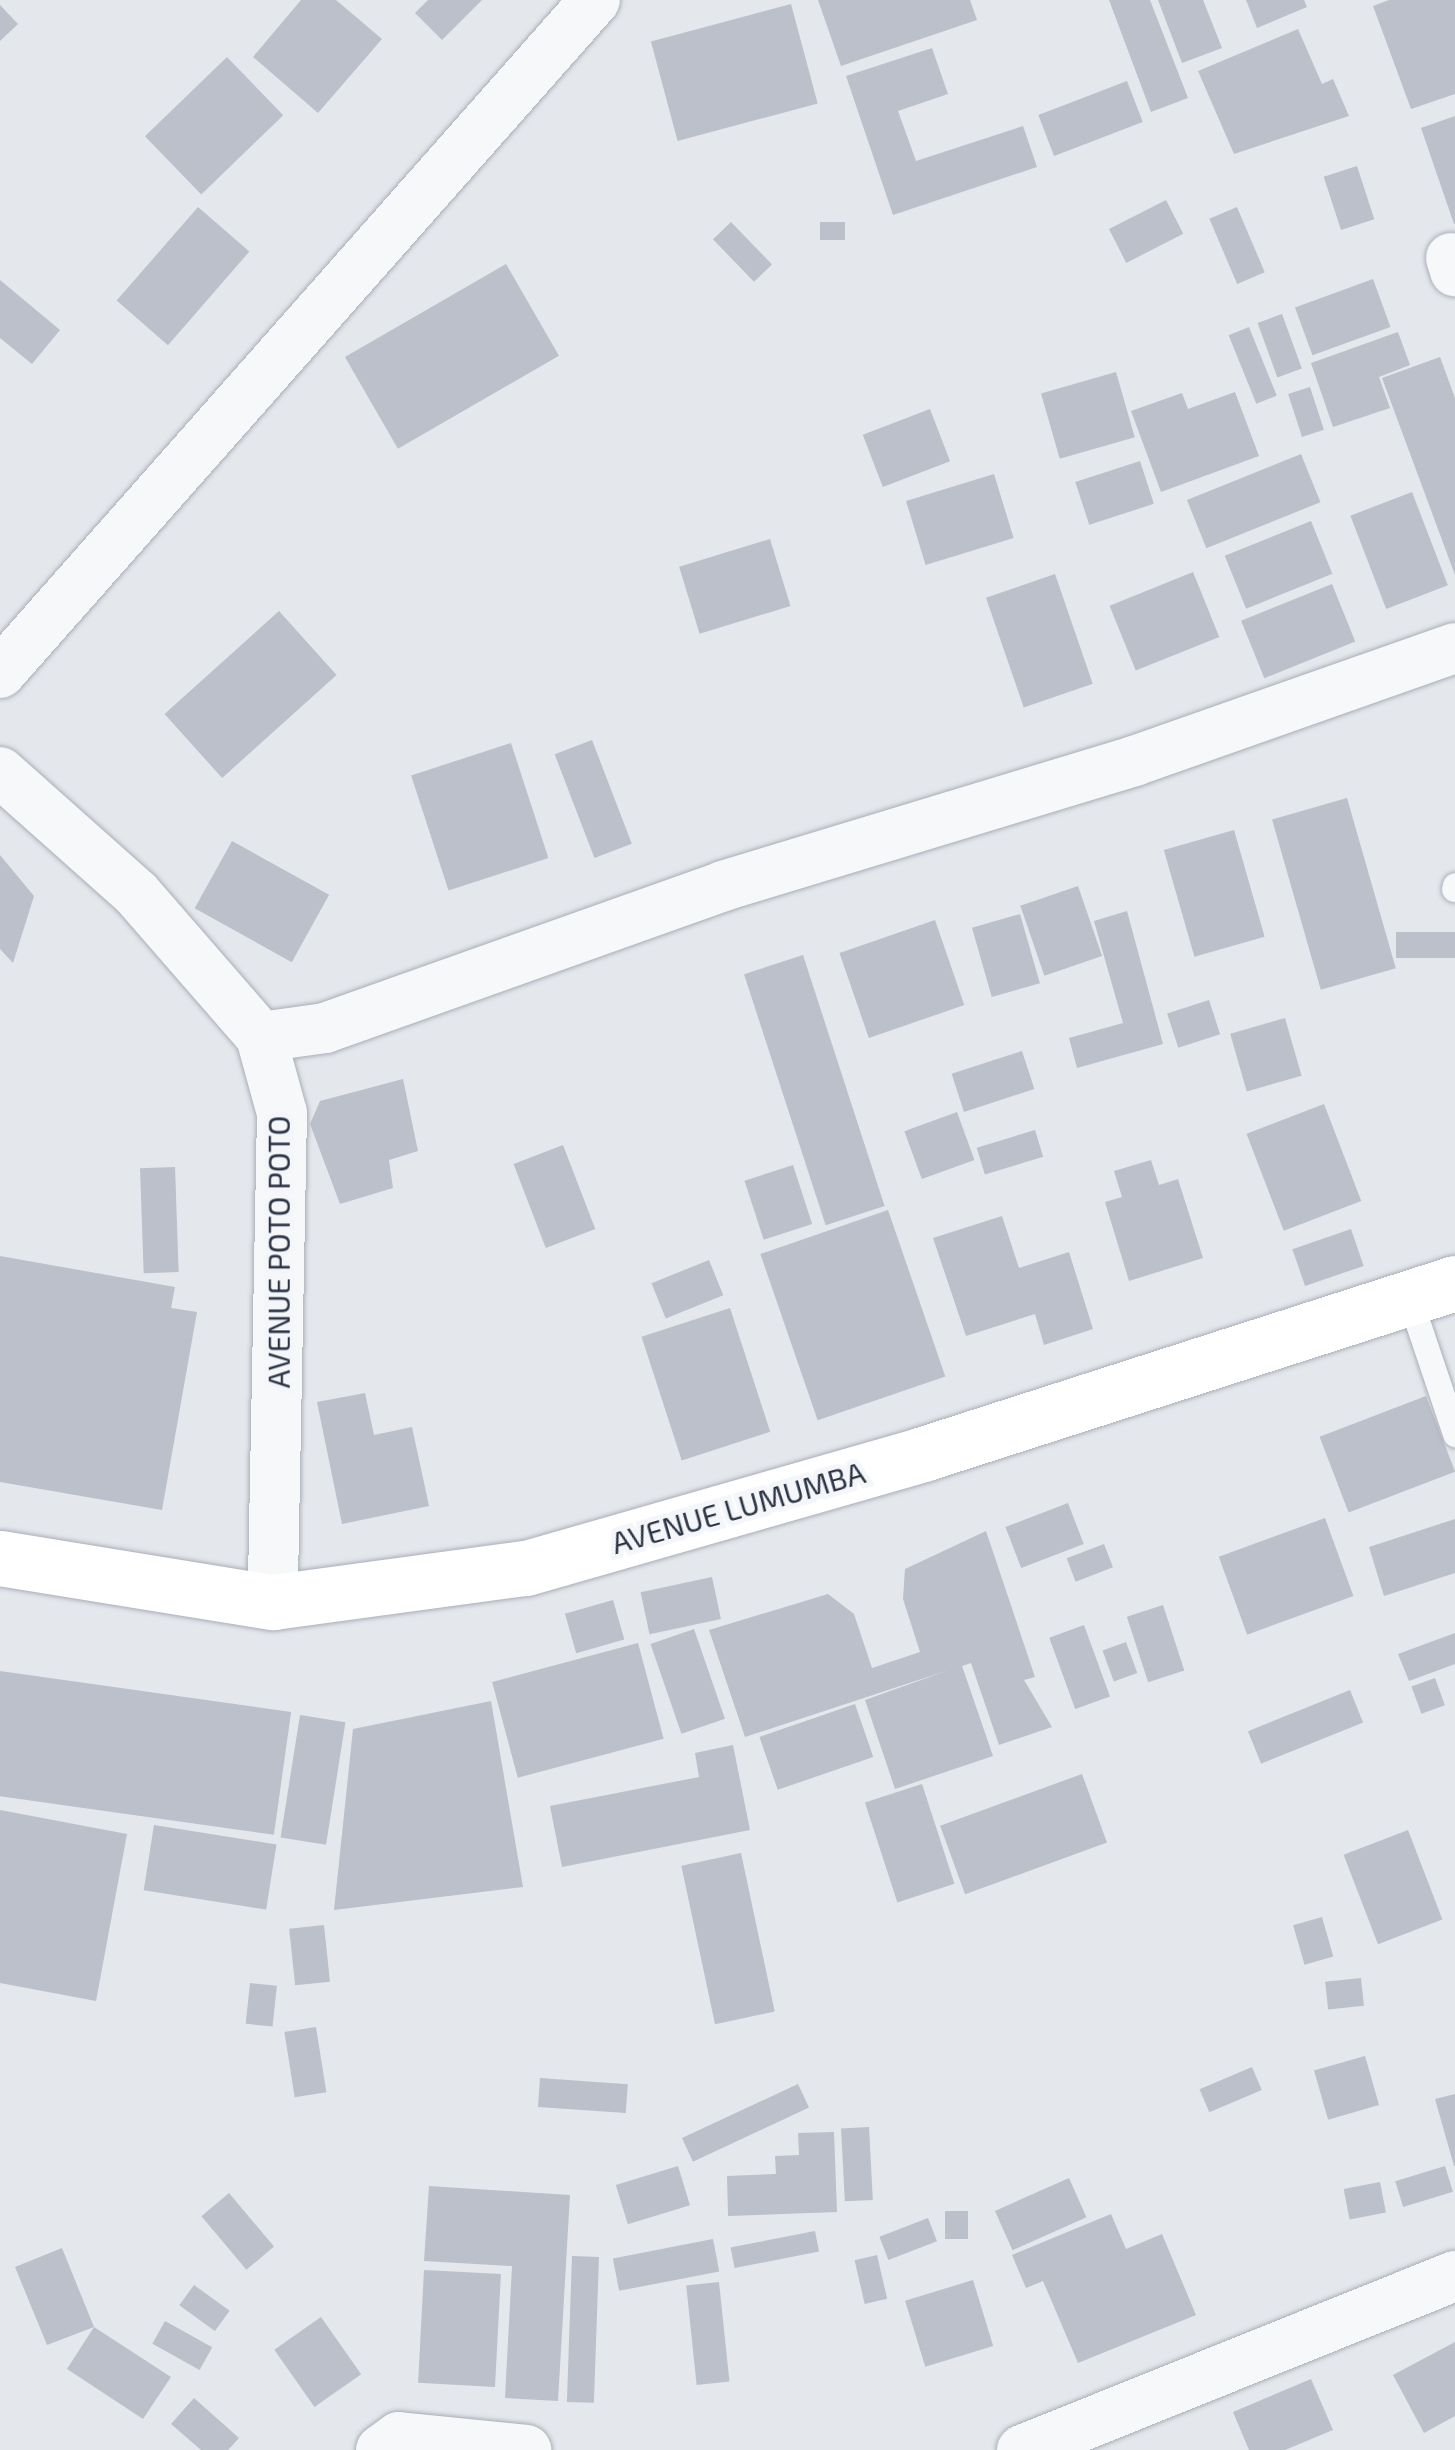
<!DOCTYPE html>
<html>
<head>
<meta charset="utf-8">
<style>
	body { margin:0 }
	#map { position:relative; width:1455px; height:2450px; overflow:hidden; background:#e4e7ec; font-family:"Exo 2",sans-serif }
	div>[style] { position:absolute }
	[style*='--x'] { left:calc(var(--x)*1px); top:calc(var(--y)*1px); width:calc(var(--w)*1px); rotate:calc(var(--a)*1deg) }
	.building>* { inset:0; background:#bbc0ca; transform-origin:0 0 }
	.roads { filter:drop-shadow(0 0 2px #a9aeb7) drop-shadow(0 0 2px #a9aeb7) }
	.lane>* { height:25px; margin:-12.5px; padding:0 12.5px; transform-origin:12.5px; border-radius:12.5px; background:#f7f8fa }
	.street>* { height:50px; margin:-25px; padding:0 25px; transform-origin:25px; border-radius:25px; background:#f7f8fa }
	.primary>* { height:55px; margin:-27.5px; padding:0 27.5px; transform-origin:27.5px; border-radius:27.5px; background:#fff }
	span { translate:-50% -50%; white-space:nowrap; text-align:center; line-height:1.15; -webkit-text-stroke:10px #f4f6f9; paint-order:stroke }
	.street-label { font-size:30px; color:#2b3445 }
</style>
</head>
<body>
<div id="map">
	<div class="building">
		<i style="clip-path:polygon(301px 0,336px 0,382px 39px,318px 113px,253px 57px)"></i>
		<i style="clip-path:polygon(428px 0,482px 0,442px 40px,415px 13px)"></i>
		<i style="clip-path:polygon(818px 0,970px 0,977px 20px,841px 66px)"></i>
		<i style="clip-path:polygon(1109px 0,1150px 0,1188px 98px,1151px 112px)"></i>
		<i style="clip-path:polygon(1158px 0,1203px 0,1222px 48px,1182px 63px)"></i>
		<i style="clip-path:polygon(1246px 0,1304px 0,1307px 7px,1257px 28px)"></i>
		<i style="clip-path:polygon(1389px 0,1455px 0,1455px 94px,1411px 109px,1373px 6px)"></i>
		<i style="left:791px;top:4px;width:103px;height:145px;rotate:75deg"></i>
		<i style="clip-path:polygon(0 5px,18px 24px,0 41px)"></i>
		<i style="clip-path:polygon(1298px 29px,1322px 84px,1333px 79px,1349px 116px,1234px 154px,1198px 71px)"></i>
		<i style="clip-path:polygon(932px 48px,948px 94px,898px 111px,916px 161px,1023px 126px,1037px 167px,893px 215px,846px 76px)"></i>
		<i style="left:227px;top:57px;width:81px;height:114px;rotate:46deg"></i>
		<i style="left:1127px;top:81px;width:44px;height:95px;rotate:69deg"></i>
		<i style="clip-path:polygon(1455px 116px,1455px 224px,1454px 224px,1421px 128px)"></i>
		<i style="left:1357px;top:166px;width:56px;height:35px;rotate:72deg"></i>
		<i style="left:1166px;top:200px;width:38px;height:64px;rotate:63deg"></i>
		<i style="left:198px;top:207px;width:68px;height:124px;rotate:41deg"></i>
		<i style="left:1237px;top:207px;width:71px;height:30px;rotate:67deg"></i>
		<i style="left:731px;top:222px;width:59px;height:25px;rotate:46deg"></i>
		<i style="left:820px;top:222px;width:25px;height:18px"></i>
		<i style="left:506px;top:264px;width:106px;height:186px;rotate:60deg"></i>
		<i style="left:1373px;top:279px;width:51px;height:83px;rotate:70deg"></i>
		<i style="clip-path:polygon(0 280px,60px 330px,32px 364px,0 338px)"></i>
		<i style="left:1282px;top:314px;width:58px;height:26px;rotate:70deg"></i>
		<i style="left:1249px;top:327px;width:74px;height:22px;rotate:68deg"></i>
		<i style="clip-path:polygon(1398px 332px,1410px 365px,1379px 377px,1390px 408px,1333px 427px,1311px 363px)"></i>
		<i style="clip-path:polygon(1440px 357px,1455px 398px,1455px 575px,1382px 378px)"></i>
		<i style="left:1116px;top:372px;width:68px;height:78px;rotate:74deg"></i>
		<i style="left:1310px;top:387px;width:45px;height:23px;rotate:72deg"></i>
		<i style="clip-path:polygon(1235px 392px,1259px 456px,1161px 492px,1131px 411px,1182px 393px,1188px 409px)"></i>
		<i style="left:930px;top:409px;width:56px;height:72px;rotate:69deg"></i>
		<i style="left:1301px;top:454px;width:52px;height:123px;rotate:68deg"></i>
		<i style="left:1140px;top:461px;width:45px;height:68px;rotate:72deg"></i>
		<i style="left:994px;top:474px;width:67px;height:92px;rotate:73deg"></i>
		<i style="left:1412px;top:492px;width:100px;height:66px;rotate:69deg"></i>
		<i style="left:1311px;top:521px;width:57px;height:93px;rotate:68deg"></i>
		<i style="left:770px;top:539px;width:70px;height:95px;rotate:73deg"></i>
		<i style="left:1193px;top:572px;width:70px;height:90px;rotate:68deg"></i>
		<i style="left:1055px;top:574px;width:116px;height:73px;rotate:71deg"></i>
		<i style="left:1332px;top:584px;width:62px;height:98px;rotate:68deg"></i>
		<i style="left:279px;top:611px;width:86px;height:154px;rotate:48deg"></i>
		<i style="left:592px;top:740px;width:111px;height:40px;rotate:69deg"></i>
		<i style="left:511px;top:743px;width:121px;height:105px;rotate:72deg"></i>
		<i style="left:1347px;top:798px;width:177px;height:78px;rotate:74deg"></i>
		<i style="left:1234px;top:830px;width:111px;height:73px;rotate:74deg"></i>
		<i style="left:232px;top:841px;width:111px;height:77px;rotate:29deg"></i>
		<i style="clip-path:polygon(0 855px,34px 896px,13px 963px,0 949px)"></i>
		<i style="left:1078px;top:886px;width:74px;height:61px;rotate:71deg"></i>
		<i style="clip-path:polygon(1127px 911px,1163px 1044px,1077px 1068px,1069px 1038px,1123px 1023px,1094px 921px)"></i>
		<i style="left:1020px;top:914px;width:72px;height:50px;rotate:74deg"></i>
		<i style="left:935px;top:920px;width:90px;height:101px;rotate:71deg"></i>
		<i style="left:1455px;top:932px;width:26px;height:59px;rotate:90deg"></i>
		<i style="left:803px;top:955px;width:264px;height:62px;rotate:72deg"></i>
		<i style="left:1209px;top:1000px;width:36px;height:44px;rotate:72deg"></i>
		<i style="left:1285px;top:1018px;width:60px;height:57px;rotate:74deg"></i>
		<i style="left:1022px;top:1051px;width:40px;height:74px;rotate:72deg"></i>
		<i style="clip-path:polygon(403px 1079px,418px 1151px,389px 1160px,393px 1188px,340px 1204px,310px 1124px,320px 1101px)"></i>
		<i style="left:1324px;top:1104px;width:104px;height:83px;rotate:69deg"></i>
		<i style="left:957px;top:1112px;width:51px;height:56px;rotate:70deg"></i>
		<i style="left:1035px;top:1130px;width:28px;height:61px;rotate:73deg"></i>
		<i style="left:563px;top:1145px;width:90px;height:53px;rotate:69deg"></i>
		<i style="clip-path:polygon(1151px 1160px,1159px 1185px,1178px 1179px,1203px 1258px,1129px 1281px,1105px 1202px,1122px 1197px,1114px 1171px)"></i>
		<i style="left:793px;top:1165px;width:62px;height:51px;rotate:72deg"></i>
		<i style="left:175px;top:1167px;width:105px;height:35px;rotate:88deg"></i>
		<i style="left:888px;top:1210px;width:176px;height:135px;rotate:71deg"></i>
		<i style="clip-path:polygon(1002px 1216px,1019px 1268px,1069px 1252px,1093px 1329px,1044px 1345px,1035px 1314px,966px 1336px,933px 1238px)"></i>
		<i style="left:1351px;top:1229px;width:39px;height:62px;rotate:71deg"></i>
		<i style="clip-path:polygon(0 1256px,175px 1287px,171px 1308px,197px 1312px,162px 1510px,0 1482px)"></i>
		<i style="left:709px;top:1260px;width:38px;height:62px;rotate:68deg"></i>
		<i style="left:730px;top:1308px;width:130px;height:93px;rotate:72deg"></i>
		<i style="clip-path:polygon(365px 1393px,374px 1435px,412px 1427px,429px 1506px,342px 1524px,317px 1402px)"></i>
		<i style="left:1426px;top:1396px;width:81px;height:114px;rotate:69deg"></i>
		<i style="left:1068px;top:1503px;width:44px;height:67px;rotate:69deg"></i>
		<i style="left:1325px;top:1518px;width:83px;height:113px;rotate:70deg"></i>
		<i style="clip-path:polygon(1455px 1519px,1455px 1573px,1384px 1596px,1369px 1547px)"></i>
		<i style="clip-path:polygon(986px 1531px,1035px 1677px,1024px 1680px,1052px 1727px,999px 1745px,971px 1663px,962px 1666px,993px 1756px,895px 1789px,865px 1700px,949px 1670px,745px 1737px,709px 1630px,828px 1594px,854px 1614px,872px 1668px,920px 1652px,903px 1599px,905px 1569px)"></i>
		<i style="left:1104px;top:1544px;width:25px;height:40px;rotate:69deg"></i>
		<i style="left:712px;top:1577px;width:43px;height:73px;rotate:78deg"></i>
		<i style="left:613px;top:1600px;width:41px;height:50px;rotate:74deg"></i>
		<i style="left:1163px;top:1605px;width:69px;height:38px;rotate:72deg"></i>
		<i style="left:1084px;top:1625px;width:76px;height:37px;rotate:70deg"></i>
		<i style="left:694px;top:1629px;width:95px;height:46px;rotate:71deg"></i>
		<i style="clip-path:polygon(1455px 1633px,1455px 1664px,1409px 1681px,1398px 1654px)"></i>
		<i style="left:1126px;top:1642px;width:33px;height:25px;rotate:70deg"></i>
		<i style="left:638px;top:1643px;width:99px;height:151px;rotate:75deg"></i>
		<i style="left:0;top:1671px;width:294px;height:124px;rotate:8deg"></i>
		<i style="left:1435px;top:1678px;width:29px;height:25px;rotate:70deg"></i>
		<i style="left:1350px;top:1690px;width:35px;height:110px;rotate:68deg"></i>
		<i style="clip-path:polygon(491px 1701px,523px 1887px,334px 1910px,353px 1729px)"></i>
		<i style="left:855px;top:1704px;width:56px;height:101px;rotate:71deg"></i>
		<i style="left:300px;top:1715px;width:46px;height:124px;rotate:9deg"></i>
		<i style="clip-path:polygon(733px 1745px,750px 1830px,562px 1867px,550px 1806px,699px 1777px,695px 1753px)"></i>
		<i style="left:1082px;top:1774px;width:73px;height:151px;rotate:70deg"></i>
		<i style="left:922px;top:1784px;width:105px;height:60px;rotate:72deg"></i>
		<i style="clip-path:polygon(0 1810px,127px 1834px,96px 2001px,0 1983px)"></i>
		<i style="left:154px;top:1825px;width:124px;height:66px;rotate:9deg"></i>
		<i style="left:1408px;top:1830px;width:96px;height:69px;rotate:69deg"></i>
		<i style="left:741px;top:1853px;width:162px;height:61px;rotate:78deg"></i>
		<i style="left:1322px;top:1917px;width:41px;height:30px;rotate:74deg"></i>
		<i style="left:324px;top:1925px;width:57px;height:35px;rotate:84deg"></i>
		<i style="left:1361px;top:1978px;width:28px;height:36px;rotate:84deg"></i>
		<i style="left:250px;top:1983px;width:27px;height:41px;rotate:6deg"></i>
		<i style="left:316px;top:2027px;width:66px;height:32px;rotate:81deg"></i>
		<i style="left:1365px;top:2056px;width:51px;height:53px;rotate:74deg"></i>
		<i style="left:1252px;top:2067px;width:25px;height:57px;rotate:67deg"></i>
		<i style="left:540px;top:2078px;width:88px;height:29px;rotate:4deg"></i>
		<i style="left:798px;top:2084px;width:26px;height:128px;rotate:65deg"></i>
		<i style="clip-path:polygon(1455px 2094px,1455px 2166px,1454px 2166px,1435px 2099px)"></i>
		<i style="left:869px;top:2127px;width:73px;height:28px;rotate:87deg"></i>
		<i style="clip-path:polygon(834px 2132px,837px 2212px,728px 2216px,727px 2176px,776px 2174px,775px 2156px,799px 2155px,798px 2133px)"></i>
		<i style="left:678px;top:2166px;width:41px;height:65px;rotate:73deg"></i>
		<i style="left:1445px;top:2166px;width:27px;height:52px;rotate:73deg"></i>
		<i style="left:1069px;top:2178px;width:43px;height:81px;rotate:66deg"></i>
		<i style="left:1380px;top:2182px;width:31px;height:37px;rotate:79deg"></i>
		<i style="clip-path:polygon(429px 2186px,570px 2195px,558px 2401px,505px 2398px,512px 2266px,424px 2261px)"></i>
		<i style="left:229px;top:2193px;width:70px;height:36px;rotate:50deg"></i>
		<i style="left:945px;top:2211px;width:23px;height:28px"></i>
		<i style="clip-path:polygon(1111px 2214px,1126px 2249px,1162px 2234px,1196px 2315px,1078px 2363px,1043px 2281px,1026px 2288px,1012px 2255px)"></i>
		<i style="left:928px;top:2218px;width:25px;height:52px;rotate:69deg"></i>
		<i style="left:815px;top:2231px;width:21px;height:86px;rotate:79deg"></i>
		<i style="left:713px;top:2239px;width:33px;height:102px;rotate:79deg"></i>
		<i style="clip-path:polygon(62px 2248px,94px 2327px,171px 2377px,143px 2419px,67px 2369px,94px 2327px,47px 2345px,15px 2267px)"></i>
		<i style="left:877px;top:2255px;width:45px;height:23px;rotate:77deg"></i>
		<i style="left:572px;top:2256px;width:27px;height:146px;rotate:2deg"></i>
		<i style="left:424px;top:2270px;width:77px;height:113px;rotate:3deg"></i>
		<i style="left:973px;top:2280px;width:69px;height:71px;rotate:73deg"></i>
		<i style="left:719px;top:2282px;width:100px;height:33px;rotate:84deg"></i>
		<i style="left:194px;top:2285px;width:44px;height:25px;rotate:36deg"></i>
		<i style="left:321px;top:2317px;width:70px;height:57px;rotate:55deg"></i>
		<i style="left:165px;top:2321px;width:54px;height:26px;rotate:29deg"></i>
		<i style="clip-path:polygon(1455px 2342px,1455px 2416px,1424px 2433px,1393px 2375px)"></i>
		<i style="clip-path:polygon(1311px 2379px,1333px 2430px,1285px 2450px,1249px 2450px,1233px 2412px)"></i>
		<i style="clip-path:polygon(194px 2398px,239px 2438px,228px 2450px,201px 2450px,171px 2424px)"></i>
	</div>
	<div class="roads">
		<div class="lane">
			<i style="--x:1454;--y:889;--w:4;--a:-76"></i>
			<i style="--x:1409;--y:1297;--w:145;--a:71.4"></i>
		</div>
		<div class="street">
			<i style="--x:1451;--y:258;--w:14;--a:73"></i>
			<i style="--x:0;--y:673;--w:898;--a:-48.52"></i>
			<i style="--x:0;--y:772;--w:182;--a:41.7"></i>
			<i style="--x:136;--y:893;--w:191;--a:49"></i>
			<i style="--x:261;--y:1037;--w:79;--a:74.6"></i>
			<i style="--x:282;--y:1113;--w:489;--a:91.1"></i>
			<i style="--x:261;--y:1037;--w:65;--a:-8"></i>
			<i style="--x:325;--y:1028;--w:423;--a:-19.6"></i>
			<i style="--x:723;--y:886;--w:430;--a:-16.9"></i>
			<i style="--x:1134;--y:761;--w:340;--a:-19.4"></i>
			<i style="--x:381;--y:2450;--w:22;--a:-36"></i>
			<i style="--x:399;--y:2437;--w:128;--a:5.8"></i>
			<i style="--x:1022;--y:2450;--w:467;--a:-21.9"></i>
		</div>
		<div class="primary">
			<i style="--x:0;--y:1558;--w:277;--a:9.2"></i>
			<i style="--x:273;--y:1602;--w:255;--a:-7.7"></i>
			<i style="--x:526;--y:1568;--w:413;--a:-16"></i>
			<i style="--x:923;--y:1454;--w:559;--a:-17.82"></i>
		</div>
	</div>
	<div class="street-label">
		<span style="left:278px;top:1252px;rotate:-90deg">AVENUE POTO POTO</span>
		<span style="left:738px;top:1507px;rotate:-16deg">AVENUE LUMUMBA</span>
	</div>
</div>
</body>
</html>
